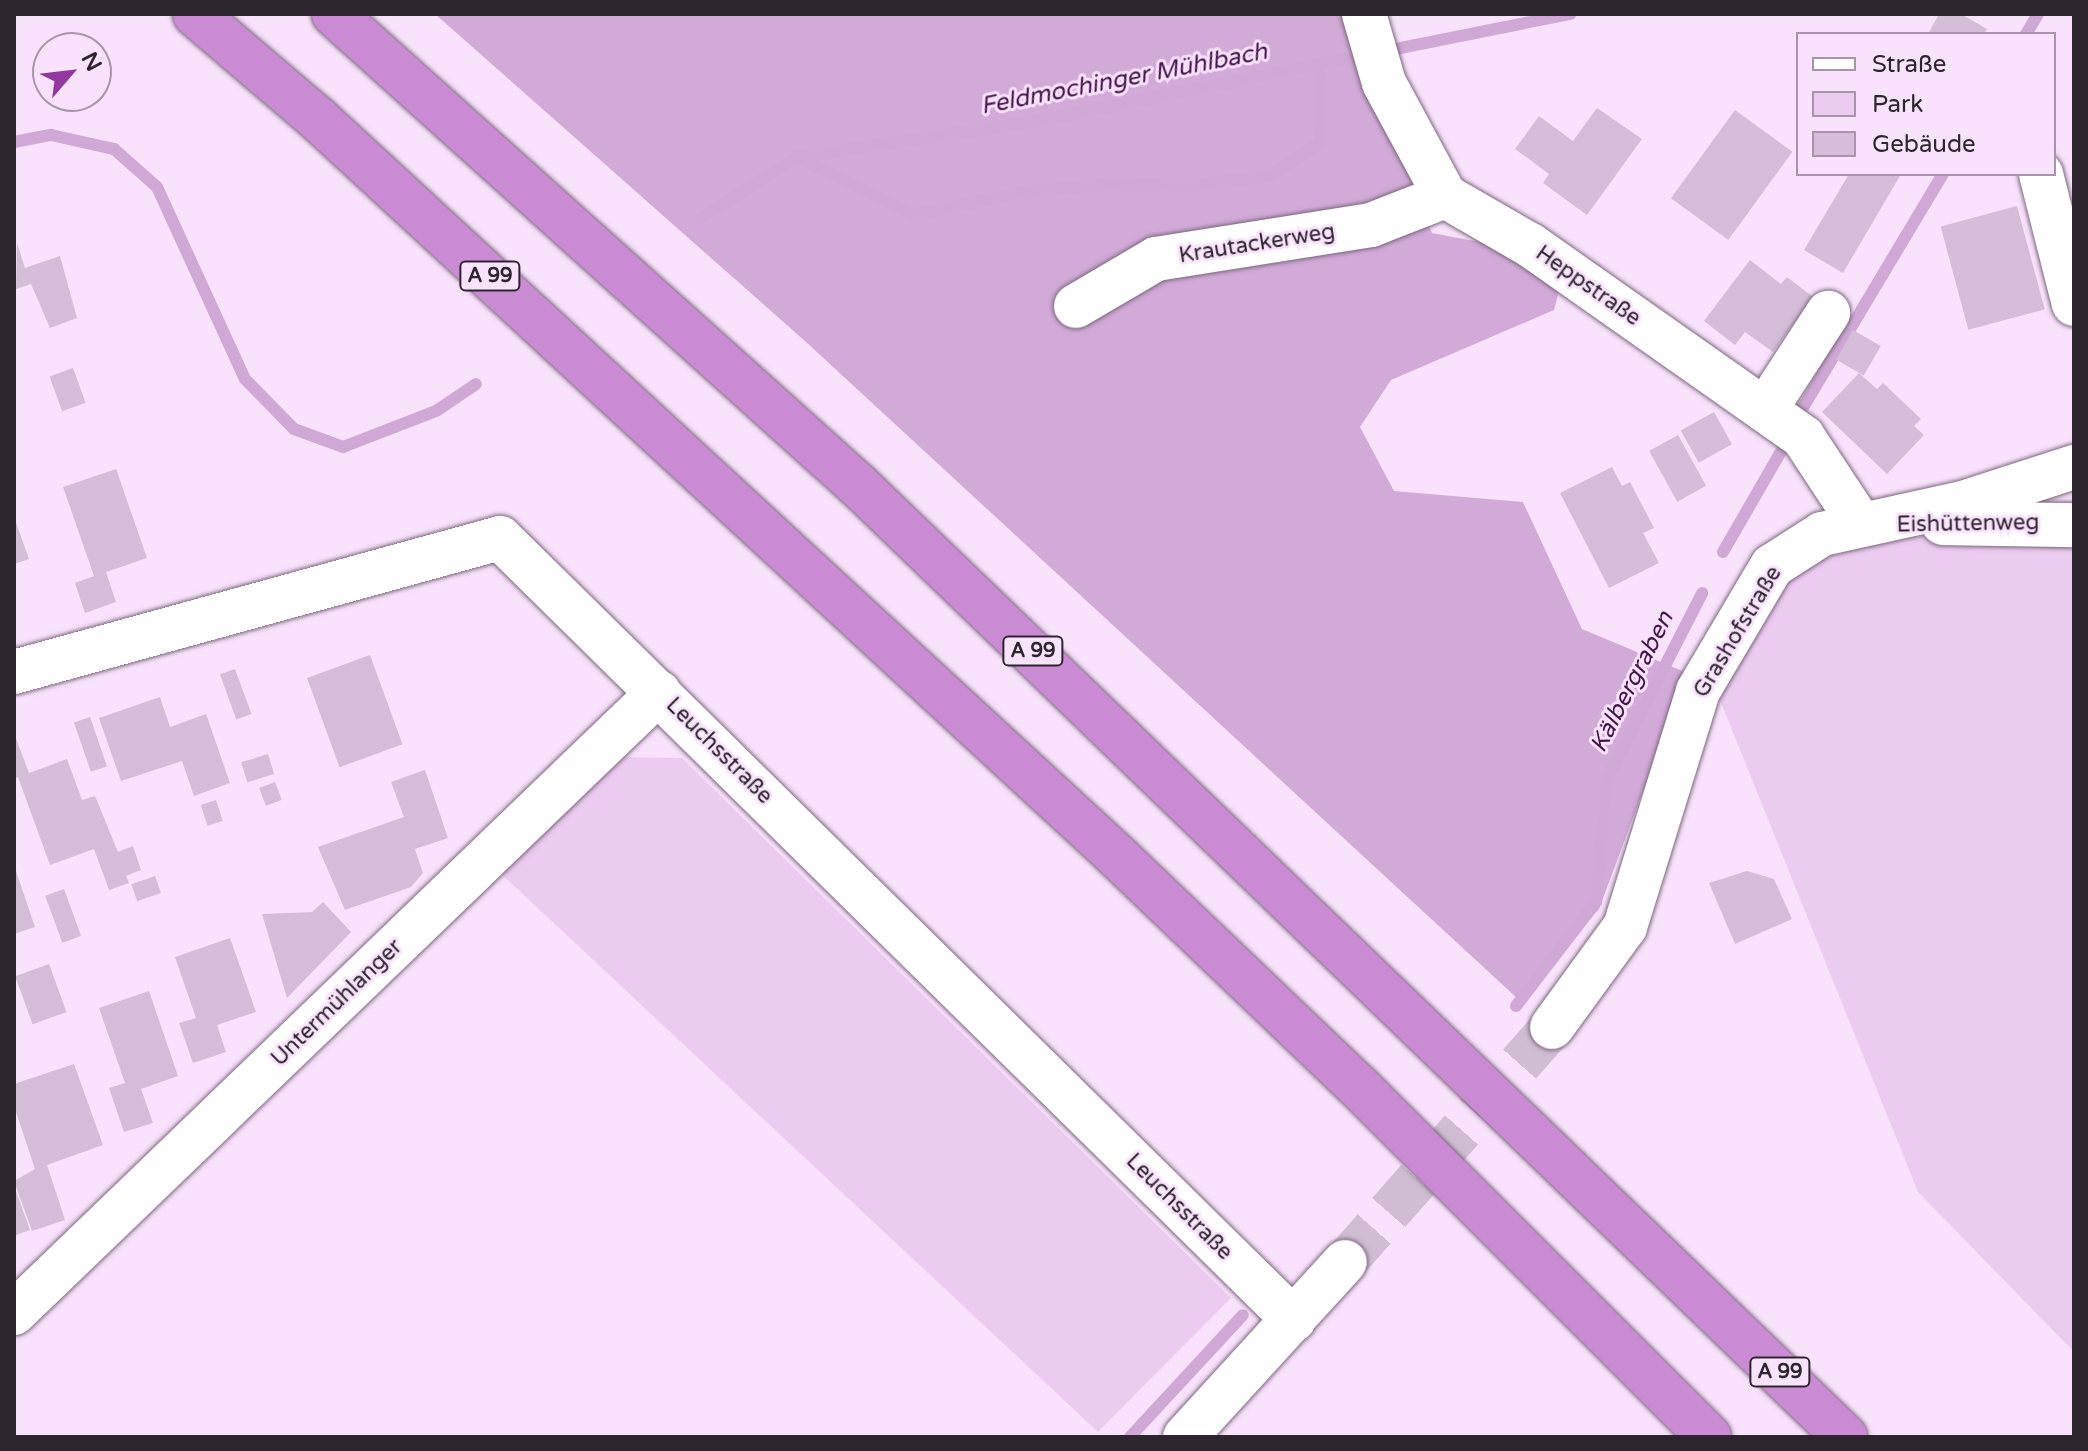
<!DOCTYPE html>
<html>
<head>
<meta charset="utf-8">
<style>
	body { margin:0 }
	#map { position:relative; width:2088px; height:1451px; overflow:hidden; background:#f9e2fc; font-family:"Varela Round",sans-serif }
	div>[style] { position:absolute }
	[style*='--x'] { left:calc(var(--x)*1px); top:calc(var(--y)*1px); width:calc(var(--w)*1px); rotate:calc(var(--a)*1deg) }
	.green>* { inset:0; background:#eccbf1 }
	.forest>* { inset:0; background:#d2aad8 }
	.stream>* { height:12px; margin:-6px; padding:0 6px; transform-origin:6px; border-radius:6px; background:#d0a8d6 }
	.building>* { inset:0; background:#d3bdd7; transform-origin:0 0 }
	.minor-tunnel>* { height:44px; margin-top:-22px; transform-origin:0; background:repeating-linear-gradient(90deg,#d0bcd3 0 44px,transparent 0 66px) }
	.roads { filter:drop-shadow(0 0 2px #7c687e) drop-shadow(0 0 2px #7c687e) }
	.minor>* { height:44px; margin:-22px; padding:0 22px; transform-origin:22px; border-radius:22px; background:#fff }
	.highway>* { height:44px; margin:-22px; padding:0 22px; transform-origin:22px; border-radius:22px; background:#cb8bd4 }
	span { translate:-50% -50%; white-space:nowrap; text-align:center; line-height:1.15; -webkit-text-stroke:6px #f9e2fc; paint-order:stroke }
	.shield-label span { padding:2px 6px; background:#f9e2fc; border:2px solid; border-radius:6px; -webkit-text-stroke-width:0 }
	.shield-label { font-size:20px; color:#2d252e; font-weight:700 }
	.street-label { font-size:22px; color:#2d252e }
	.water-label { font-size:24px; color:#44144c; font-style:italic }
	.frame { position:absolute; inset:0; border:16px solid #2d252e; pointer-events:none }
	.legend { position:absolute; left:1796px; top:32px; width:260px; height:144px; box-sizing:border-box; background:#f9e2fc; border:2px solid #a796aa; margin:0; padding:10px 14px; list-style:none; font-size:24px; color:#2d252e }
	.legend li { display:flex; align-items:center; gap:16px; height:40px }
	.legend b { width:40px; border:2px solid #a796aa }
	.north { position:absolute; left:32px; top:32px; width:80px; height:80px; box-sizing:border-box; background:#f9e2fc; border:2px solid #a796aa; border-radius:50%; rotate:62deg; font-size:22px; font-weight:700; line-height:32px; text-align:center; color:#2d252e }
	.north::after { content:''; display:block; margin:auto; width:28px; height:36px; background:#9337a1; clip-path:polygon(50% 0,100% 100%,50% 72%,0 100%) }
</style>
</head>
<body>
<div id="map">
	<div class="green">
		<i style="clip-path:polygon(1974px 534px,2074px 543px,2074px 1352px,1918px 1192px,1720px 700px,1736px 647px,1774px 588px,1824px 556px,1909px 537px)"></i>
		<i style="clip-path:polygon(609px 757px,682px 758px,1231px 1298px,1098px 1432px,498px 871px)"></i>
	</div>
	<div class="forest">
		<i style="clip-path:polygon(435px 14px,1346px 14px,1432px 233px,1506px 247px,1559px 291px,1554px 310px,1391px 380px,1360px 427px,1394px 491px,1523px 502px,1582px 629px,1687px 673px,1599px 909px,1518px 999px,806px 342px)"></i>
	</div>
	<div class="stream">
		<i style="--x:2026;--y:34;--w:23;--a:-59"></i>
		<i style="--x:14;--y:142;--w:38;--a:-11"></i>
		<i style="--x:51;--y:135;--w:65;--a:12.5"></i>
		<i style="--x:114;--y:149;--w:57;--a:41.5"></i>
		<i style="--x:157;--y:187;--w:211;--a:65.4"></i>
		<i style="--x:245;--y:379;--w:70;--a:45.6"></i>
		<i style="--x:294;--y:429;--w:52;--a:20.2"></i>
		<i style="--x:343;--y:447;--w:100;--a:-21.2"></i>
		<i style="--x:436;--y:411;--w:48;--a:-34"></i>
		<i style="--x:797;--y:157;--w:131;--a:26.2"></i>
		<i style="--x:915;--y:215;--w:99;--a:-12.2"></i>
		<i style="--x:1012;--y:194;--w:98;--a:-5.9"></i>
		<i style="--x:1109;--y:184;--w:88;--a:1.3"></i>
		<i style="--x:1197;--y:186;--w:75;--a:-8.5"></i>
		<i style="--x:1271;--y:175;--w:60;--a:-33.4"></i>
		<i style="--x:1321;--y:142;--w:77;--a:-91.5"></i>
		<i style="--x:701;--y:218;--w:114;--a:-32.4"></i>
		<i style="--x:797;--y:157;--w:248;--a:-8.6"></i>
		<i style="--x:1042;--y:120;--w:539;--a:-11.35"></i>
		<i style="--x:1804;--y:406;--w:270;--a:-59.1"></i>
		<i style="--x:1723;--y:552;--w:120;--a:-60"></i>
		<i style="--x:1516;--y:1006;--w:131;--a:-52.4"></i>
		<i style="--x:1596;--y:902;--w:123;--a:-84.9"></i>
		<i style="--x:1607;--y:779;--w:209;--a:-62.9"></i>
		<i style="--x:1130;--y:1437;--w:166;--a:-47.2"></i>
	</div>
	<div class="building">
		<i style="clip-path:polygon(1939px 14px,1961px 14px,1987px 29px,1984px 34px,1928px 34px)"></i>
		<i style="clip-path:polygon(1597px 108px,1642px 139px,1587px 215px,1543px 183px,1549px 174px,1515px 149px,1539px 116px,1573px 141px)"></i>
		<i style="left:1735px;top:110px;width:71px;height:109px;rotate:36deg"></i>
		<i style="clip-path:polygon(1849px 174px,1901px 174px,1843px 273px,1804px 250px)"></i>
		<i style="left:2017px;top:206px;width:107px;height:79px;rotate:75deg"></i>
		<i style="clip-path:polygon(17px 243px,25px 268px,60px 256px,77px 318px,50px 328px,31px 284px,16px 289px)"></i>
		<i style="clip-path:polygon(1750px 260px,1781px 284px,1787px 277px,1813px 297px,1773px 352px,1745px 332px,1735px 345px,1704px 321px)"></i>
		<i style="left:1853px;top:330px;width:32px;height:34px;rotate:30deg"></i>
		<i style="left:73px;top:368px;width:37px;height:25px;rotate:70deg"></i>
		<i style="clip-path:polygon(1859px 373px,1877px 389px,1883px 383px,1921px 419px,1914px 426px,1924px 435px,1887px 474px,1822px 412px)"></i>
		<i style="left:1714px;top:412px;width:37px;height:38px;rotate:61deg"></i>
		<i style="left:1678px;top:435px;width:58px;height:33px;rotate:61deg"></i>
		<i style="clip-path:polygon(1612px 467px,1622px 486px,1630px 482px,1654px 528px,1643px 533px,1659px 563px,1609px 588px,1560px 493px)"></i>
		<i style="clip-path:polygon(116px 469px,147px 558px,106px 572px,116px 602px,85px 613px,75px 583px,94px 576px,63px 487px)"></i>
		<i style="clip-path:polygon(14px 517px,29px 559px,14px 564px)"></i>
		<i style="left:370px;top:655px;width:95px;height:67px;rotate:70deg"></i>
		<i style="left:235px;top:669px;width:48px;height:16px;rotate:70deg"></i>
		<i style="clip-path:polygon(160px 697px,170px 727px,206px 714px,230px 783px,194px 796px,182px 761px,121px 781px,99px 718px)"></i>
		<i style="left:90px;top:717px;width:52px;height:17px;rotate:71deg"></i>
		<i style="clip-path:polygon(14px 733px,29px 773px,67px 759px,82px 800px,95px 796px,118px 852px,133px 846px,141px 870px,126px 876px,129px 883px,109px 890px,94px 849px,50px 865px,18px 777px,14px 779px)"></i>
		<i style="left:268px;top:754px;width:21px;height:28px;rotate:73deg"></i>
		<i style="clip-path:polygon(425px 770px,448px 838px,415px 849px,423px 873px,411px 887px,345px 910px,318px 847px,404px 817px,391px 782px)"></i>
		<i style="left:275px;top:782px;width:19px;height:17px;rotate:69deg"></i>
		<i style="left:216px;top:800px;width:22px;height:16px;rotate:72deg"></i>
		<i style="clip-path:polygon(14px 865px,35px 927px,14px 934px)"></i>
		<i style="clip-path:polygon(1747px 871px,1774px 879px,1792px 919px,1735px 944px,1709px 883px)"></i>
		<i style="left:155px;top:876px;width:18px;height:25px;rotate:71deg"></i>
		<i style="left:64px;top:889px;width:50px;height:20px;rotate:70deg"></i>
		<i style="clip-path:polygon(323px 902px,351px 932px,287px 998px,262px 914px,312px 912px)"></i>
		<i style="clip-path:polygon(230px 938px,256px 1012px,217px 1025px,226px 1052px,193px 1063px,179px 1023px,196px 1018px,175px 957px)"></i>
		<i style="left:49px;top:964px;width:51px;height:36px;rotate:70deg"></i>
		<i style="clip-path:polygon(149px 991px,178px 1076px,141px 1089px,153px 1123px,124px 1132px,109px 1088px,125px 1083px,99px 1008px)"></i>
		<i style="clip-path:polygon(74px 1064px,103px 1145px,47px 1165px,65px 1220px,32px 1231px,14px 1181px,35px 1169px,14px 1106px,14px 1084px)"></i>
		<i style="clip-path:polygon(14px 1186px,30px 1230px,14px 1236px)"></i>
	</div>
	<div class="minor-tunnel">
		<i style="--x:1345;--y:1262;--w:313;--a:-48.6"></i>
	</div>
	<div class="roads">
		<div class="minor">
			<i style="--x:1364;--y:14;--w:72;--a:73.8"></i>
			<i style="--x:1384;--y:83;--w:128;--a:61.6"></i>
			<i style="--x:1445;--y:196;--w:98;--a:30"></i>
			<i style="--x:1530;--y:245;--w:334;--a:35.1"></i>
			<i style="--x:1803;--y:437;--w:105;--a:56.6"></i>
			<i style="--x:2041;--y:174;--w:134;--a:75.8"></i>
			<i style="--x:1076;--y:306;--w:93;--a:-30.4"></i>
			<i style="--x:1156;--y:259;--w:218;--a:-9"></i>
			<i style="--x:1371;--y:225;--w:79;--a:-21.4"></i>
			<i style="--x:1765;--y:410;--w:116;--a:-57"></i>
			<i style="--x:1943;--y:523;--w:131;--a:0.9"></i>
			<i style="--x:14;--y:672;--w:504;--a:-15.41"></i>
			<i style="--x:500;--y:538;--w:1114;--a:44.56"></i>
			<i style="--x:1552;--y:1027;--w:124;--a:-53.9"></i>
			<i style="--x:1625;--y:927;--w:247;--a:-72.8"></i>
			<i style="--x:1698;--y:691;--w:145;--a:-59.4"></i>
			<i style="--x:1772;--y:566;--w:59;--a:-32.6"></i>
			<i style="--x:1822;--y:534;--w:144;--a:-12.4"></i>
			<i style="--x:1963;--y:503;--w:117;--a:-18"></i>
			<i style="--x:14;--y:1313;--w:895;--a:-43.91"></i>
			<i style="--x:1185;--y:1437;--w:237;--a:-47.6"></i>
		</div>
		<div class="highway">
			<i style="--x:195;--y:14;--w:162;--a:40.5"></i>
			<i style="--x:318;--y:119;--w:1088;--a:42.69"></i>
			<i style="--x:1118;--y:857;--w:330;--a:43.7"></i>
			<i style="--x:1357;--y:1085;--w:498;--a:45"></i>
			<i style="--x:334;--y:14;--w:706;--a:41.96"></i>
			<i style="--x:859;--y:486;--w:1370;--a:43.96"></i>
		</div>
	</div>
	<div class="shield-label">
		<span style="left:490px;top:276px">A 99</span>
		<span style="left:1033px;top:651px">A 99</span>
		<span style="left:1780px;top:1372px">A 99</span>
	</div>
	<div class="street-label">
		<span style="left:1257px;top:244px;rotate:-9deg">Krautackerweg</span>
		<span style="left:1588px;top:286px;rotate:35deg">Heppstraße</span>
		<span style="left:1968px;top:524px;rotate:-1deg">Eishüttenweg</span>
		<span style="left:1738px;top:632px;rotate:-59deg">Grashofstraße</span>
		<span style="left:719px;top:751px;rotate:45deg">Leuchsstraße</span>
		<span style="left:337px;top:1003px;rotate:-44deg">Untermühlanger</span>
		<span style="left:1179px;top:1207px;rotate:45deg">Leuchsstraße</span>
	</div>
	<div class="water-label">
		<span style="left:1124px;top:79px;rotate:-11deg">Feldmochinger Mühlbach</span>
		<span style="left:1632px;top:682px;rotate:-63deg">Kälbergraben</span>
	</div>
	<div class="frame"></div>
	<ul class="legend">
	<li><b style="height:10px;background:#fff"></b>Straße</li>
	<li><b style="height:22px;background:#eccbf1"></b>Park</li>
	<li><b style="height:22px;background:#d3bdd7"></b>Gebäude</li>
	</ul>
	<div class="north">N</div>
</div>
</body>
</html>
